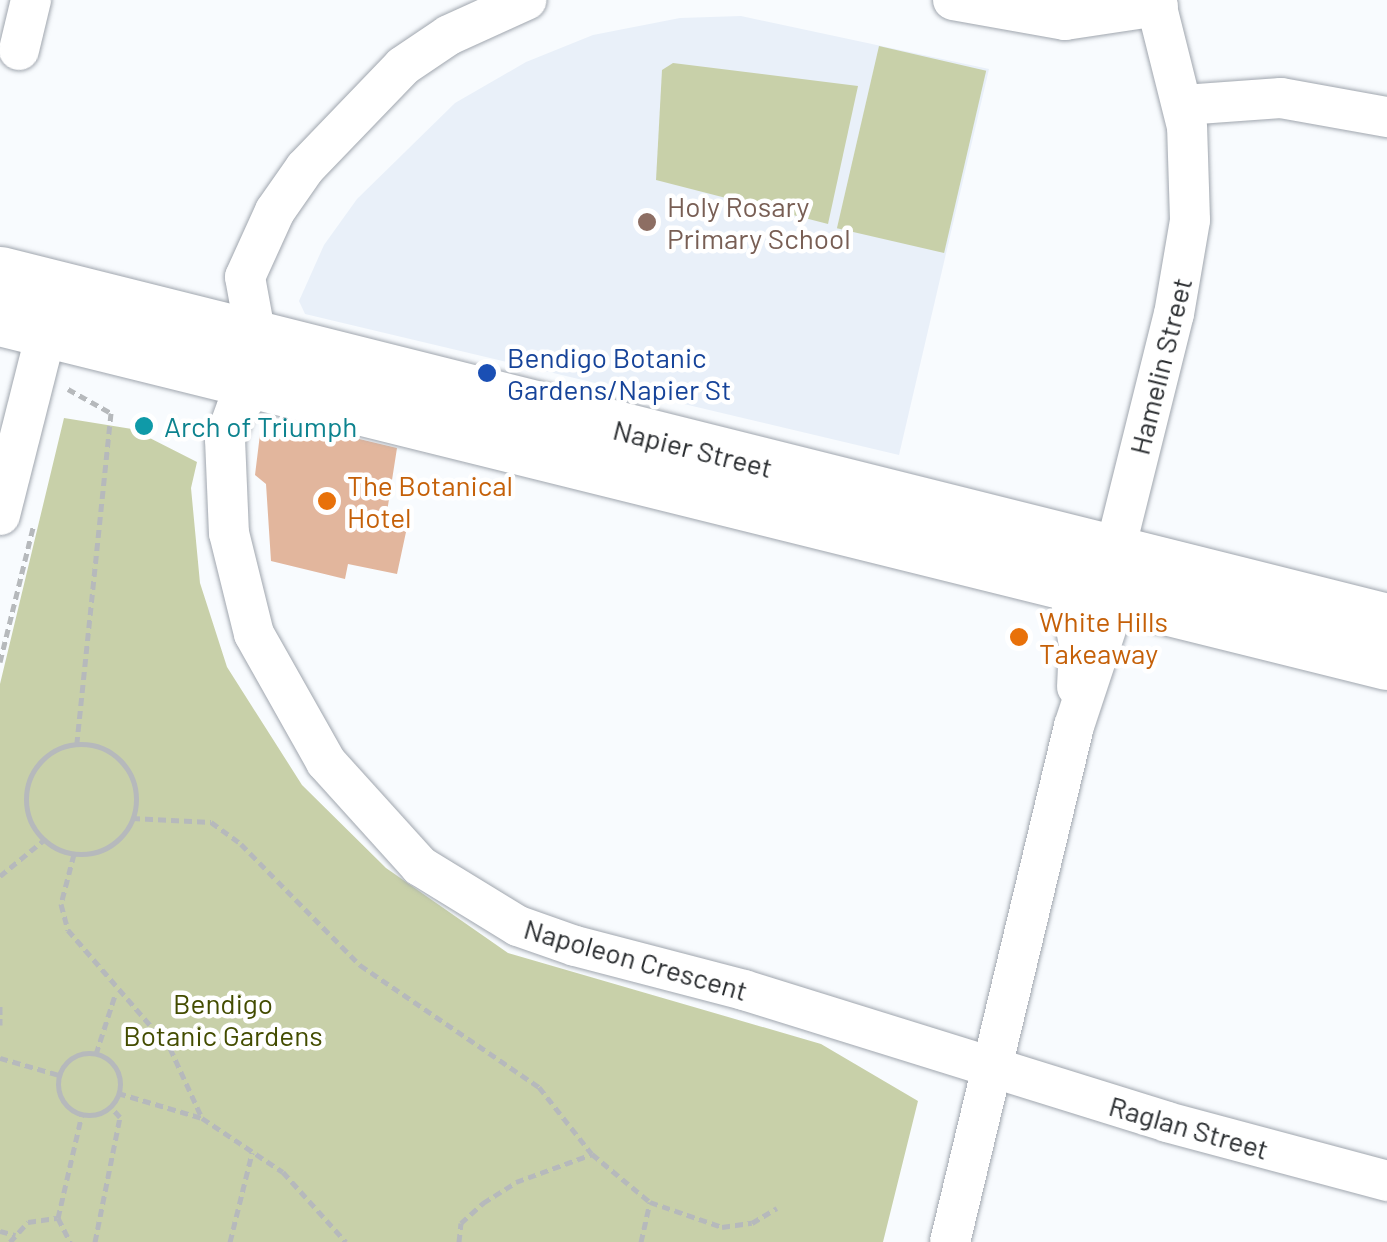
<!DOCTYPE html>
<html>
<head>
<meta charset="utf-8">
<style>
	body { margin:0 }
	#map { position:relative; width:1387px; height:1242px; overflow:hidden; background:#f8fbfe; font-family:Barlow,sans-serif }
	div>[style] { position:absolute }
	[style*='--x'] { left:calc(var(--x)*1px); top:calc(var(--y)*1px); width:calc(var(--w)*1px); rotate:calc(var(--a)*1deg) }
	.built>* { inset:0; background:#e9f0f9 }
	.green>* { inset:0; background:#c8d0a9; transform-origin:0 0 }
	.building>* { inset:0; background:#e2b69d }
	.path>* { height:5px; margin-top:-2.5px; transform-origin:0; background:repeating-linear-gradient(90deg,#b6b9bc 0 8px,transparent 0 13px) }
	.path>.ring { margin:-2.5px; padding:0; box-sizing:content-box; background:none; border:5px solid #b6b9bc; border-radius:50% }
	.roads { filter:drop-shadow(0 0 2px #a0a6ae) drop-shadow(0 0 2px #a0a6ae) }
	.minor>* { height:40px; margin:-20px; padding:0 20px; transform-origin:20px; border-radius:20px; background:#fff }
	.highway>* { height:55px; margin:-27.5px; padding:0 27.5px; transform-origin:27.5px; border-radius:27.5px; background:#fff }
	.dots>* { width:28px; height:28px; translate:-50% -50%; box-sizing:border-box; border:5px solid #fff; border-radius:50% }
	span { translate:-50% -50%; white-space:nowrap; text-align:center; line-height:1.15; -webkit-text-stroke:9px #fff; paint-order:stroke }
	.education-label { font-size:28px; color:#785e54 }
	.left { translate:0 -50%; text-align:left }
	.transit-label { font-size:28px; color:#164399 }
	.street-label { font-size:28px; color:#292c2f }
	.culture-label { font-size:28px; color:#0d838f }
	.food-label { font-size:28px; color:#c56008 }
	.park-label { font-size:28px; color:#434c00 }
</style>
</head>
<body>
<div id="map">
	<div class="built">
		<i style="clip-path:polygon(741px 16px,989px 69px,899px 455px,305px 314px,299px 301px,324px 245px,357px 199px,455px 103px,526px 62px,593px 35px,680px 18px)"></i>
	</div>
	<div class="green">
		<i style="left:879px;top:46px;width:110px;height:187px;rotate:13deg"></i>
		<i style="clip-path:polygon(673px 63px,858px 86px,828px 224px,656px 180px,662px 70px)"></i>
		<i style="clip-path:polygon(64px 418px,132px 429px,197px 462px,191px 488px,200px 583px,227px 667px,302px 785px,386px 868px,508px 953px,821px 1044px,918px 1101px,883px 1242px,0 1242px,0 684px)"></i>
	</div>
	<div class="building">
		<i style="clip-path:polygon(271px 418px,397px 448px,387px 512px,409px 518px,397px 574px,348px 564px,345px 579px,271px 561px,266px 484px,255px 475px,261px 426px)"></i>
	</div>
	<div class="path">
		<i style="--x:68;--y:389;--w:49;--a:29.2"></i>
		<i style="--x:111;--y:413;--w:333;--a:95.9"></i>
		<i style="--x:0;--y:662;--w:142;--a:-76.2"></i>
		<i class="ring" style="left:26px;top:744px;width:105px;height:105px"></i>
		<i style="--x:132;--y:818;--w:79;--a:2.9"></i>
		<i style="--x:211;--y:822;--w:37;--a:36"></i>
		<i style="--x:241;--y:844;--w:170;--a:45.5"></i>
		<i style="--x:360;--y:965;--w:217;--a:34.3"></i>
		<i style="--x:539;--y:1087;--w:85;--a:51.7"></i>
		<i style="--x:592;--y:1154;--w:75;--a:39.6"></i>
		<i style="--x:650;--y:1202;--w:76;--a:19.1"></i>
		<i style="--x:722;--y:1227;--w:30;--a:-8"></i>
		<i style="--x:752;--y:1223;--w:29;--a:-31"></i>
		<i style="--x:74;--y:854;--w:52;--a:104.6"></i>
		<i style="--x:61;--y:904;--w:27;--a:75"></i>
		<i style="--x:68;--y:930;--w:156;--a:49.2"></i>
		<i style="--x:170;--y:1048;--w:77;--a:65.4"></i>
		<i style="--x:202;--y:1118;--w:97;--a:33.7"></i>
		<i style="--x:283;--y:1172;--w:94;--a:48"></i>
		<i style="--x:0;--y:876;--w:57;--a:-39.3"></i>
		<i style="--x:0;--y:1006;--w:19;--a:90"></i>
		<i class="ring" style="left:58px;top:1053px;width:57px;height:57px"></i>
		<i style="--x:96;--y:1054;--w:65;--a:-72.1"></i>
		<i style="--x:0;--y:1058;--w:61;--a:16.1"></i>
		<i style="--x:118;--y:1093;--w:88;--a:16.6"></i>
		<i style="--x:58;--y:1218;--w:107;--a:-77"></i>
		<i style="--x:0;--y:1231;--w:16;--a:15"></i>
		<i style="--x:10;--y:1242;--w:27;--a:-48"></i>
		<i style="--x:28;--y:1222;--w:30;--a:-8"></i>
		<i style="--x:58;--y:1218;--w:27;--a:63"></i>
		<i style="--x:95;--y:1242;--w:127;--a:-78.7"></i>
		<i style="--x:120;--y:1117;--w:13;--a:-132"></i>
		<i style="--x:230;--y:1242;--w:92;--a:-76.1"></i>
		<i style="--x:459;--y:1242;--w:19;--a:-84"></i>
		<i style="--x:461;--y:1223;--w:30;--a:-42"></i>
		<i style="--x:483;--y:1203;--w:39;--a:-32"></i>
		<i style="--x:516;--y:1182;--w:81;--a:-20.2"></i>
		<i style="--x:641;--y:1242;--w:41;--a:-77.3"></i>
	</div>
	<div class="roads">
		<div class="minor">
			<i style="--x:953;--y:0;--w:114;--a:10.1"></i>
			<i style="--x:1065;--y:20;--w:94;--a:-8.6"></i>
			<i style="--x:19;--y:50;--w:51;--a:-76.5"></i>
			<i style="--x:1184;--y:105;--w:97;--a:-4.1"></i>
			<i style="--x:1281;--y:98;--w:108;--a:10.2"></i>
			<i style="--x:256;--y:337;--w:61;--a:-100.4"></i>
			<i style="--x:245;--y:277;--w:72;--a:-65.6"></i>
			<i style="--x:275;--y:211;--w:52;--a:-55.1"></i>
			<i style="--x:305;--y:168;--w:141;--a:-46.1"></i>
			<i style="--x:403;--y:66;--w:55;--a:-34"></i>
			<i style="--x:449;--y:35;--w:85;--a:-24.4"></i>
			<i style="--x:259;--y:382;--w:35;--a:130"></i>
			<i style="--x:236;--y:409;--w:32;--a:110"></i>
			<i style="--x:225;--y:439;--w:94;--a:87.6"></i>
			<i style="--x:229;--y:533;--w:104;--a:76.1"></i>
			<i style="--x:254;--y:634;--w:147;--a:60.6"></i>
			<i style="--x:326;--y:762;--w:140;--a:47.9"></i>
			<i style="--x:420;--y:866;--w:115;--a:31.5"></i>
			<i style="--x:518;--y:926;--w:60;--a:19.3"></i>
			<i style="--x:575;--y:946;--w:175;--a:14.6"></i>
			<i style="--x:744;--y:990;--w:443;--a:17.3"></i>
			<i style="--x:1167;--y:1122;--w:228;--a:15"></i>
			<i style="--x:0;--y:515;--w:217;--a:-75.8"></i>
			<i style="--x:1114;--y:554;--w:247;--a:-76"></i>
			<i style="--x:1174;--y:314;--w:95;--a:-80.3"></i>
			<i style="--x:1190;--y:220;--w:93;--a:-91.8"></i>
			<i style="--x:1187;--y:127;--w:131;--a:-104.1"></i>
			<i style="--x:1068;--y:584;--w:62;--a:79.8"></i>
			<i style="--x:1079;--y:645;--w:42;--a:92.7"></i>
			<i style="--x:950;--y:1242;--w:531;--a:-76.49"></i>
			<i style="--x:1074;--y:726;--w:137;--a:-71.7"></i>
		</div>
		<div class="highway">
			<i style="--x:0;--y:274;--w:1430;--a:14.05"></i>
			<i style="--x:0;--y:318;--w:1429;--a:13.93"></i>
		</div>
	</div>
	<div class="dots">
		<i style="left:647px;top:222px;background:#8d6e63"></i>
		<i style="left:487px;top:373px;background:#1a4fb4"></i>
		<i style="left:144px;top:426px;background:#0f9aa8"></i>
		<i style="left:327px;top:501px;background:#e8710a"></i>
		<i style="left:1019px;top:637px;background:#e8710a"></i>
	</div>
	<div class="education-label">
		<span class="left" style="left:667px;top:222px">Holy Rosary<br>Primary School</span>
	</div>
	<div class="transit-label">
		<span class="left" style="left:507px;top:373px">Bendigo Botanic<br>Gardens/Napier St</span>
	</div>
	<div class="street-label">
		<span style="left:1160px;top:366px;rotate:-76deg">Hamelin Street</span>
		<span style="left:693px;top:448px;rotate:14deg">Napier Street</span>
		<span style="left:636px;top:959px;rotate:16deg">Napoleon Crescent</span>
		<span style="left:1189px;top:1127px;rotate:16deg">Raglan Street</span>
	</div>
	<div class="culture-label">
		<span class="left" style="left:164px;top:426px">Arch of Triumph</span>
	</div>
	<div class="food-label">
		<span class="left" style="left:347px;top:501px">The Botanical<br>Hotel</span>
		<span class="left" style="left:1039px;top:637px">White Hills<br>Takeaway</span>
	</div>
	<div class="park-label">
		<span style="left:223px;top:1019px">Bendigo<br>Botanic Gardens</span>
	</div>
</div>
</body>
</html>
